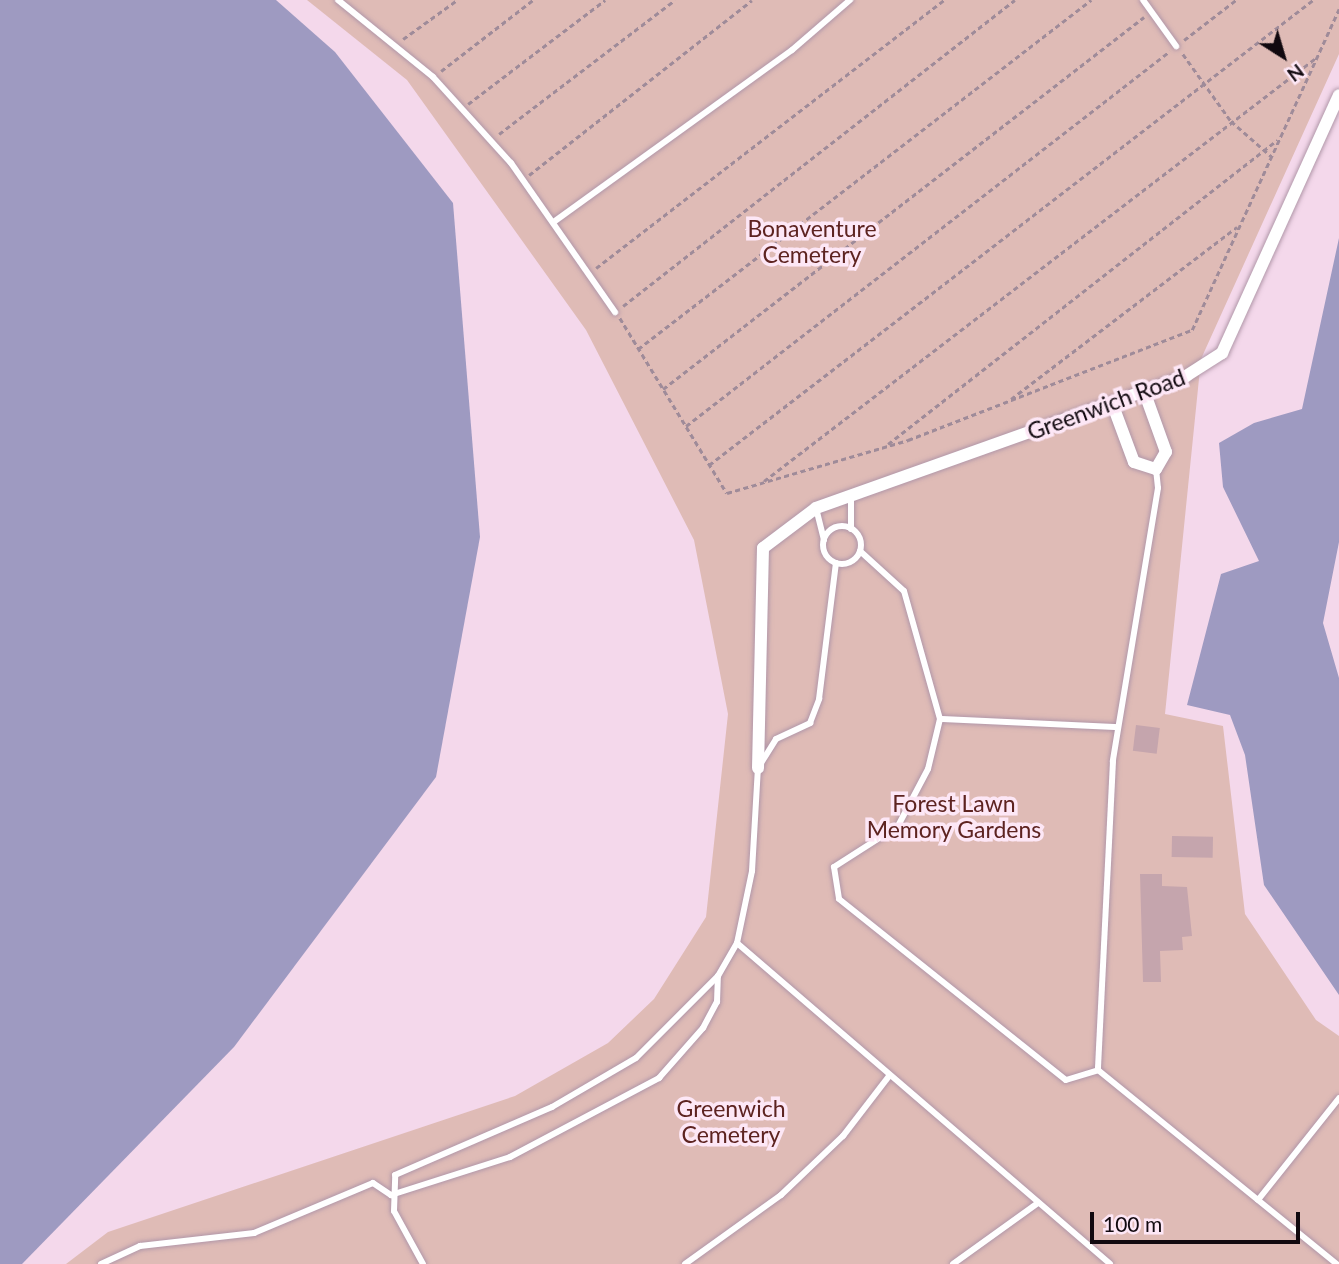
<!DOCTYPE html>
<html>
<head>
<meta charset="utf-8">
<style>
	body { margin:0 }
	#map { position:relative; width:1339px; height:1264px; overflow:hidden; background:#f4d8eb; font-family:Lato,sans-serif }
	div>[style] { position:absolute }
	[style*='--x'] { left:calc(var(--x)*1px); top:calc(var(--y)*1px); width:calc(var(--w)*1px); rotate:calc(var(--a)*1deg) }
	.green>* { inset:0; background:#dfbbb6 }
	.water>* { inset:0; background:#9e9ac1 }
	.building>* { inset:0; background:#c5a5ad; transform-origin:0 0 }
	.path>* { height:2.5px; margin-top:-1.25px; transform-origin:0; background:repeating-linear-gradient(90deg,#9f8b99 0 5px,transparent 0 8.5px) }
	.roads { filter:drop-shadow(0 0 2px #b197a9) drop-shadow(0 0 2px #b197a9) }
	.lane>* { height:6px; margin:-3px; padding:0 3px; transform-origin:3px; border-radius:3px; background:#fff }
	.lane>.ring { margin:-3px; padding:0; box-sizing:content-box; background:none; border:6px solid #fff; border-radius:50% }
	.street>* { height:12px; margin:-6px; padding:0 6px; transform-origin:6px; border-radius:6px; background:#fff }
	span { translate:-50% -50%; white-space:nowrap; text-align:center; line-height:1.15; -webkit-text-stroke:7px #fde7f6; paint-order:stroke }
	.park-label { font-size:23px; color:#5d2320 }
	.street-label { font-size:23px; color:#11090f }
	.north { position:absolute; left:1248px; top:21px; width:70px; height:70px; -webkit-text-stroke:5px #fde7f6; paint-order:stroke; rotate:143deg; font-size:19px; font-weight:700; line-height:28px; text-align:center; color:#11090f }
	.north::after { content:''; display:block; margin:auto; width:24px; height:32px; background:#11090f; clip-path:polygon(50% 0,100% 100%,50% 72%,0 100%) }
	.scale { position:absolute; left:1090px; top:1212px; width:210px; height:32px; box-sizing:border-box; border:4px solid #11090f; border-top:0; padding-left:9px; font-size:21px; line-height:24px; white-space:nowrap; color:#11090f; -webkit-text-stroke:5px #fde7f6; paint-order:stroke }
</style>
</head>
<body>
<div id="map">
	<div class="green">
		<i style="clip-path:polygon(307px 0,1339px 0,1339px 54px,1201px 359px,1165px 714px,1223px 726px,1245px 914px,1316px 1020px,1339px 1036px,1339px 1264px,66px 1264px,108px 1232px,515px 1096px,608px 1043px,654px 999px,706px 917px,728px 714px,694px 540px,586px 330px,407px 80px)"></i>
	</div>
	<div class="water">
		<i style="clip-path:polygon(0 0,276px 0,335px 52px,453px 203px,480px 537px,436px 777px,234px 1047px,22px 1264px,0 1264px)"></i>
		<i style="clip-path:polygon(1339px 238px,1339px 542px,1323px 623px,1339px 678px,1339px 995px,1264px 885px,1245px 755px,1230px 715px,1187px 705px,1221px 574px,1259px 561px,1223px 487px,1219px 443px,1254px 423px,1302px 409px)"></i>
	</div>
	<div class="building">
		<i style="left:1136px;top:725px;width:24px;height:26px;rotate:7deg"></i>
		<i style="left:1172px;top:836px;width:41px;height:21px;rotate:1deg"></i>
		<i style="clip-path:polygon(1140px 874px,1162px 874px,1162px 886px,1187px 887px,1192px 936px,1182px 937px,1183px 950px,1160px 951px,1161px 982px,1143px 982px)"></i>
	</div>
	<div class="path">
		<i style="--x:403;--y:39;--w:67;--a:-35.8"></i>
		<i style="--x:1184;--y:40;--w:66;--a:-37.6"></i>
		<i style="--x:1183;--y:54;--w:82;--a:54.4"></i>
		<i style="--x:1231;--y:121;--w:53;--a:41.2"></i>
		<i style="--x:441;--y:71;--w:116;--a:-37.7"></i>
		<i style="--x:468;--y:104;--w:172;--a:-37.2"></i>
		<i style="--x:499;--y:134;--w:221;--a:-37.3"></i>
		<i style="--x:529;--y:175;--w:283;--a:-38.1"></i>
		<i style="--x:596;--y:268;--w:439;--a:-37.6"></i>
		<i style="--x:623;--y:306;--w:497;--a:-38"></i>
		<i style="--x:620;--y:318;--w:205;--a:58.6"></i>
		<i style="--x:727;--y:493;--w:189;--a:-16.3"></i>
		<i style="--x:908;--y:440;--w:305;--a:-21.2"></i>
		<i style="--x:1192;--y:330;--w:353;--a:-65.4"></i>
		<i style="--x:638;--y:349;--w:572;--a:-37.61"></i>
		<i style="--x:663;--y:389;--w:608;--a:-37.72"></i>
		<i style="--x:1011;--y:399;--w:284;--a:-37.3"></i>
		<i style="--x:686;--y:426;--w:612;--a:-37.77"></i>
		<i style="--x:888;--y:444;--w:494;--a:-38"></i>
		<i style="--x:709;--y:465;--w:762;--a:-37.59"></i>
		<i style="--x:764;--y:481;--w:697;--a:-37.48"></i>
	</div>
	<div class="roads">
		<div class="lane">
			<i style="--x:338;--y:0;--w:122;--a:39"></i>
			<i style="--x:433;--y:77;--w:116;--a:47.8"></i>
			<i style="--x:511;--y:163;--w:182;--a:55.1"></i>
			<i style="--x:1143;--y:0;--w:57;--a:54.3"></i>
			<i style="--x:555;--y:221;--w:292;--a:-35.8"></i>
			<i style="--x:792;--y:50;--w:77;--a:-40.8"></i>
			<i style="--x:1156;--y:469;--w:19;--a:84"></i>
			<i style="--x:1158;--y:488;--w:277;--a:99.4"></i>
			<i style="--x:1113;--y:761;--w:309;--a:92.8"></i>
			<i style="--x:1098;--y:1070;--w:308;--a:39.1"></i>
			<i style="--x:851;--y:496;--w:33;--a:90"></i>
			<i style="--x:816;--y:508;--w:33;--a:76"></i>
			<i class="ring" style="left:823px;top:526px;width:32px;height:32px"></i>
			<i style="--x:860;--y:551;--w:59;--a:42.3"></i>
			<i style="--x:904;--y:591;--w:133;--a:74.3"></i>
			<i style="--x:940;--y:719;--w:51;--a:103.5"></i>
			<i style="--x:928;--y:769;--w:64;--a:117.8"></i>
			<i style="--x:898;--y:826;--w:76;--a:147.4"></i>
			<i style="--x:834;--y:867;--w:32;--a:81"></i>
			<i style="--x:839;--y:899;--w:290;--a:38.6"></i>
			<i style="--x:1066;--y:1080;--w:34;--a:-17"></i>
			<i style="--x:940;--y:719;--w:177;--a:2.6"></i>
			<i style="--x:737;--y:943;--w:492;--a:40.7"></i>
			<i style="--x:1258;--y:1200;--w:130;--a:-51.5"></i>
			<i style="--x:101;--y:1264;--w:43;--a:-24.8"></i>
			<i style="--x:140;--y:1246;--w:115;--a:-6.5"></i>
			<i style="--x:254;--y:1233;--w:129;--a:-22.8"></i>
			<i style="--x:373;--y:1183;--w:22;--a:34"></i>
			<i style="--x:391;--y:1195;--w:125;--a:-17.7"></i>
			<i style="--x:510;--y:1157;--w:169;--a:-27.9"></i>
			<i style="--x:659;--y:1078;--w:67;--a:-48.7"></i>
			<i style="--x:703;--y:1028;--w:30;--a:-62"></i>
			<i style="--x:717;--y:1002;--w:26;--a:-88"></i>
			<i style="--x:423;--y:1264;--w:60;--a:-118.7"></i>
			<i style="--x:394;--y:1211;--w:36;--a:-88"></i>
			<i style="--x:395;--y:1175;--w:171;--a:-23.4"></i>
			<i style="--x:552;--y:1107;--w:97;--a:-30.3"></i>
			<i style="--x:636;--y:1058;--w:116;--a:-45"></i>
			<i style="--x:718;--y:976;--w:38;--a:-60"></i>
			<i style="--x:737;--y:943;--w:74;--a:-78.2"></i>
			<i style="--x:752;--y:871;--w:103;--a:-86.7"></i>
			<i style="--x:758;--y:768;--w:34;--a:-58"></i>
			<i style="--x:776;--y:739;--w:38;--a:-25"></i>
			<i style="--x:810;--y:723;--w:26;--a:-69"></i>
			<i style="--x:819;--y:699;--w:137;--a:-82.9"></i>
			<i style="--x:685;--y:1264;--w:118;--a:-35.7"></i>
			<i style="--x:781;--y:1195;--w:86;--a:-43.6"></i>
			<i style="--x:843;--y:1136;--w:76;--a:-52.5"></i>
			<i style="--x:953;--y:1264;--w:105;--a:-35.7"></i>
		</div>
		<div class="street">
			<i style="--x:1112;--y:403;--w:63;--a:69.6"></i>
			<i style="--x:1134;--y:462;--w:23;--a:18"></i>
			<i style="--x:1156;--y:469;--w:20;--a:-60"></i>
			<i style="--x:1166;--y:452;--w:65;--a:-109.8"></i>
			<i style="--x:758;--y:768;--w:220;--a:-88.7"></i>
			<i style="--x:763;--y:548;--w:66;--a:-37"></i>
			<i style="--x:816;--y:508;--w:393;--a:-19.6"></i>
			<i style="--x:1186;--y:376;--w:43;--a:-32.6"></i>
			<i style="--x:1222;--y:353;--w:283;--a:-65.6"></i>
		</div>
	</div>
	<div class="park-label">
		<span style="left:812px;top:241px">Bonaventure<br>Cemetery</span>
		<span style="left:954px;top:816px">Forest Lawn<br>Memory Gardens</span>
		<span style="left:731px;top:1121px">Greenwich<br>Cemetery</span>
	</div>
	<div class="street-label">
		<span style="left:1106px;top:404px;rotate:-20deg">Greenwich Road</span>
	</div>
	<div class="north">N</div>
	<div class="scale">100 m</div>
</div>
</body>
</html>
